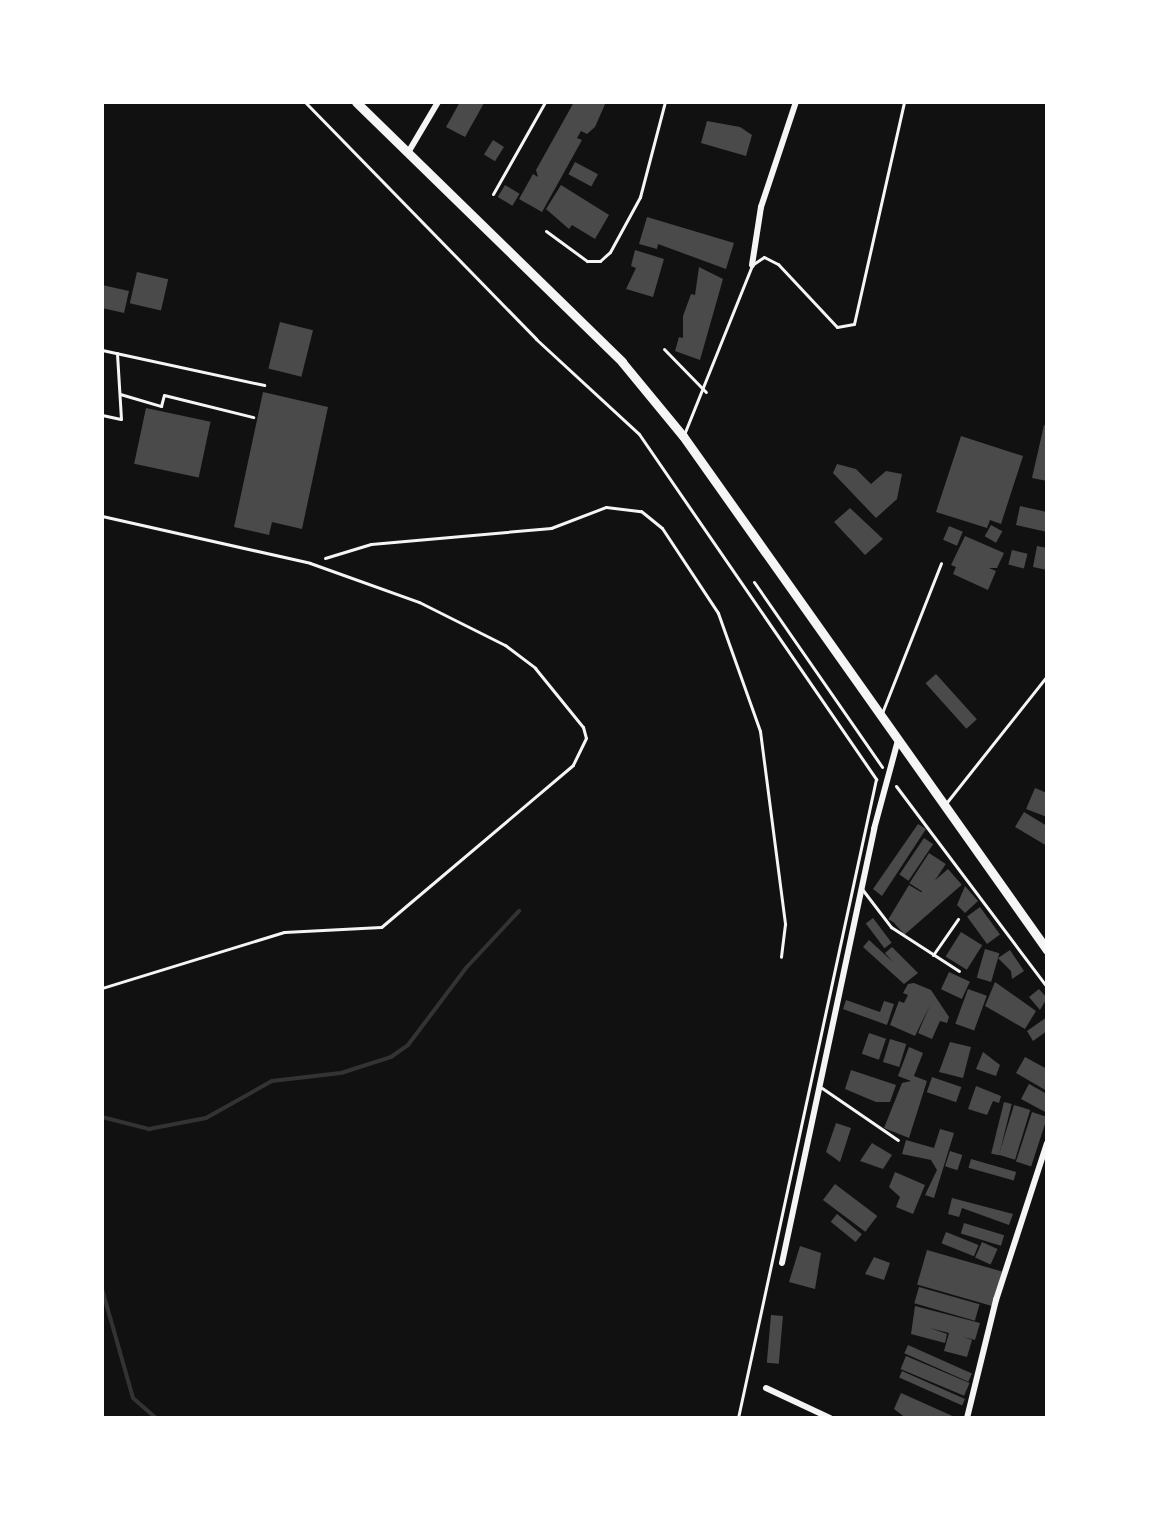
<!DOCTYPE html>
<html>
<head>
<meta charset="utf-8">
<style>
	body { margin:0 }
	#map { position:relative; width:1149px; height:1520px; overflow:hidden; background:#111; font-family:"Titillium Web",sans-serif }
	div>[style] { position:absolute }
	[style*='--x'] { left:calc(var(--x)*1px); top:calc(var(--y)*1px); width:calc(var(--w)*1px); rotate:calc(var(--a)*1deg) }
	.stream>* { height:4px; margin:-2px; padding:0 2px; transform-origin:2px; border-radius:2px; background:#333 }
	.building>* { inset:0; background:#4a4a4a; transform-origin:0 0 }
	.path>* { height:3px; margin:-1.5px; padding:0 1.5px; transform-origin:1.5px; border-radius:1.5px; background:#f5f5f5 }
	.service>* { height:3px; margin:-1.5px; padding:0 1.5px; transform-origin:1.5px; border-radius:1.5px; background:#f5f5f5 }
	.minor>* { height:6px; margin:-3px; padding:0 3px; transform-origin:3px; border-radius:3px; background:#f5f5f5 }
	.secondary>* { height:9px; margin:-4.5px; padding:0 4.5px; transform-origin:4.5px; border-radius:4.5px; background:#f5f5f5 }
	span { translate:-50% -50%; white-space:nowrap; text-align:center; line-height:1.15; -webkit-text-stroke:6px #fff; paint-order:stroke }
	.frame { position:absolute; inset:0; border:104px solid #fff; pointer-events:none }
</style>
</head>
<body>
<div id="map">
	<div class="stream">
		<i style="--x:102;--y:1117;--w:49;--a:14.3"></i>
		<i style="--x:149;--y:1129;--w:58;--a:-10.9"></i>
		<i style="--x:206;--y:1118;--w:76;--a:-29.3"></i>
		<i style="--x:272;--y:1081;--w:69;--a:-6.6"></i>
		<i style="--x:341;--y:1073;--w:52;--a:-17.7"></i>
		<i style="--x:391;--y:1057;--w:21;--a:-35"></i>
		<i style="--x:408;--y:1045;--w:96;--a:-53"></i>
		<i style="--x:466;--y:968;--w:78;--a:-47.1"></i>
		<i style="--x:102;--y:1289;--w:113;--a:74.1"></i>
		<i style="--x:133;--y:1398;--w:30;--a:41"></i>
	</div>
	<div class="building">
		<i style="clip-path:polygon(460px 102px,484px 103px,465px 137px,446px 127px)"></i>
		<i style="clip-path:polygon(574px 102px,606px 102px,595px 127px,587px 134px,581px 131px,577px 138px,582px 140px,542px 212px,519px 199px,533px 174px,538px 177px,536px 170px)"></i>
		<i style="clip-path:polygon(707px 121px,740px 127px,752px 135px,746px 156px,701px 143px)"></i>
		<i style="left:493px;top:140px;width:13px;height:17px;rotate:32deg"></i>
		<i style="left:575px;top:162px;width:26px;height:14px;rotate:28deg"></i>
		<i style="left:505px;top:185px;width:17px;height:14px;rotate:31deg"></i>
		<i style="clip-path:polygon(561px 185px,609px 215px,595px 239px,572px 225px,569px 229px,546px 209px)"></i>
		<i style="clip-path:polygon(647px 217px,734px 243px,726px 269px,658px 244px,657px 249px,639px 244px)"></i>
		<i style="clip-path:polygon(635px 250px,664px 259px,653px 297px,626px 289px,636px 268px,631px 266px)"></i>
		<i style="clip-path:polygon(699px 267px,723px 279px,700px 360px,675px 351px,679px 337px,683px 338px,683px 316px,691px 294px,695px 295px)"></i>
		<i style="left:137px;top:272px;width:32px;height:32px;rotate:13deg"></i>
		<i style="clip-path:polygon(102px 285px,129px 291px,124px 313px,102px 308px)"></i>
		<i style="left:280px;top:322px;width:34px;height:48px;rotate:14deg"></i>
		<i style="clip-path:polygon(263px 392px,328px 407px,302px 529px,272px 522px,269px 535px,234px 527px)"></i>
		<i style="left:146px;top:408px;width:66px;height:57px;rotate:12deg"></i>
		<i style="clip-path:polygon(1044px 425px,1047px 426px,1047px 481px,1032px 478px)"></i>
		<i style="clip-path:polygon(961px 436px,1023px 456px,1001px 524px,990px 520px,987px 528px,936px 512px)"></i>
		<i style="clip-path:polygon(837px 464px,856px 469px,871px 484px,886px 471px,902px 474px,897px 499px,876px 518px,833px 473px)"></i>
		<i style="clip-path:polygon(1020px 506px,1047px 512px,1047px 532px,1016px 525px)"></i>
		<i style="clip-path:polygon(850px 508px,883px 539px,865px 555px,834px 522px)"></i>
		<i style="left:991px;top:525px;width:13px;height:13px;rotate:29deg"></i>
		<i style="left:949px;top:526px;width:15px;height:15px;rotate:23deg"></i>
		<i style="clip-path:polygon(965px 536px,1004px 553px,997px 568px,989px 568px,996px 571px,988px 590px,953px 574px,956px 567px,951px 565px)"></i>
		<i style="clip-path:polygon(1037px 546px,1047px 548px,1047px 570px,1033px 567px)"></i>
		<i style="left:1012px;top:550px;width:16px;height:15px;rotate:14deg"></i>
		<i style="left:936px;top:674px;width:61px;height:14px;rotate:48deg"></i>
		<i style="clip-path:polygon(1035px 788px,1047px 793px,1047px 817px,1026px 809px)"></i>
		<i style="clip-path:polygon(1024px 812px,1047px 826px,1047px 846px,1015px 827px)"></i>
		<i style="clip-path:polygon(918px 824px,926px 829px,882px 896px,873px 889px)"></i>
		<i style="left:924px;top:838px;width:11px;height:44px;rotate:34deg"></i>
		<i style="left:929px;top:853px;width:20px;height:36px;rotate:33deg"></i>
		<i style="left:948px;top:869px;width:21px;height:76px;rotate:49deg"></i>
		<i style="left:909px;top:885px;width:21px;height:40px;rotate:31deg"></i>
		<i style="clip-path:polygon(965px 886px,978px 901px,965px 913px,957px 905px)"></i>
		<i style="left:980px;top:907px;width:34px;height:16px;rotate:54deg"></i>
		<i style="left:873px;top:918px;width:31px;height:9px;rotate:53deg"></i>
		<i style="left:961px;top:932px;width:25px;height:29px;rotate:32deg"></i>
		<i style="clip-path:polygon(869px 940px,893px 962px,885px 953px,892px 947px,918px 973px,904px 984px,863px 947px)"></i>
		<i style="left:985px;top:949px;width:15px;height:30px;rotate:16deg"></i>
		<i style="clip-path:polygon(1010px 950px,1024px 971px,1012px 979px,1011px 971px,998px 958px)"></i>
		<i style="left:949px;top:972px;width:23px;height:19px;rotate:25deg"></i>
		<i style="clip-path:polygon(995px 982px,1036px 1011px,1025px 1029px,985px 1006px)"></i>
		<i style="clip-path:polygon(914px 983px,931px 990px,949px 1017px,947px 1023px,940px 1021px,932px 1039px,918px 1033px,930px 1005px,915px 1036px,890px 1025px,899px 1001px,904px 1003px,908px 995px,903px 993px,908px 984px)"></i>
		<i style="left:968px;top:989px;width:20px;height:37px;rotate:20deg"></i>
		<i style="clip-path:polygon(1039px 989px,1047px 998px,1040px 1010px,1029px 997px)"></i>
		<i style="clip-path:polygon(846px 1000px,880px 1012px,884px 1001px,894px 1004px,887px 1025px,843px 1009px)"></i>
		<i style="clip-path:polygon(1047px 1017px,1047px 1031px,1033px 1041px,1027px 1031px)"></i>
		<i style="left:869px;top:1033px;width:18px;height:22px;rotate:19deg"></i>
		<i style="left:890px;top:1039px;width:17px;height:24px;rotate:17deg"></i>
		<i style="clip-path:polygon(950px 1042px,971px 1047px,963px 1078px,939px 1072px)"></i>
		<i style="clip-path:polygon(909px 1047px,923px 1053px,914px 1076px,927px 1081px,909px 1138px,884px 1128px,902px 1083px,911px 1081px,898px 1076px)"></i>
		<i style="clip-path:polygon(983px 1052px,1000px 1065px,996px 1076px,976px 1069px)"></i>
		<i style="clip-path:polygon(1025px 1057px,1047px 1069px,1047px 1091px,1016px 1073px)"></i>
		<i style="clip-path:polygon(851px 1070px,896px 1085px,890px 1102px,876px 1102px,845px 1089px)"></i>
		<i style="left:932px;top:1077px;width:31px;height:16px;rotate:19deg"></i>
		<i style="clip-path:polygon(1029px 1084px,1047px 1094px,1047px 1113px,1021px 1099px)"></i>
		<i style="clip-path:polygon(976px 1086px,1001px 1096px,999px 1103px,993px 1101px,987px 1115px,968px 1109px)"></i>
		<i style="left:1004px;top:1102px;width:8px;height:53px;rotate:14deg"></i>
		<i style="left:1014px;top:1105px;width:17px;height:52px;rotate:17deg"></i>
		<i style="left:1032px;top:1112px;width:16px;height:52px;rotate:18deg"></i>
		<i style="clip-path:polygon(836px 1123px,851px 1128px,840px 1162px,826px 1152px)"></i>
		<i style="clip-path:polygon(940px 1129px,954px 1133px,934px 1198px,925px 1195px,937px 1170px,931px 1160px,902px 1154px,906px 1140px,934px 1148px)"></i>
		<i style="clip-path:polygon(872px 1143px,892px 1155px,883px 1169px,860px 1161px)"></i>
		<i style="left:950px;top:1151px;width:13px;height:16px;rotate:18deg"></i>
		<i style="left:971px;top:1159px;width:47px;height:9px;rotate:16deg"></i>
		<i style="clip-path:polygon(895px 1172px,925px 1185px,913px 1214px,896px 1207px,900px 1197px,889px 1187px)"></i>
		<i style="left:835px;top:1184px;width:53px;height:20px;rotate:37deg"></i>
		<i style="clip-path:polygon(952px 1198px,1013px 1214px,1009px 1225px,962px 1208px,959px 1217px,948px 1214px)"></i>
		<i style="left:837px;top:1214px;width:32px;height:10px;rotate:39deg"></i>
		<i style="left:964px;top:1223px;width:42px;height:11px;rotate:17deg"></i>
		<i style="left:946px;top:1232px;width:35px;height:12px;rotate:22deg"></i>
		<i style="left:982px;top:1242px;width:17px;height:17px;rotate:24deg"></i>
		<i style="clip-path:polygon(800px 1246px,821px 1253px,815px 1289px,789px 1282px)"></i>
		<i style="left:927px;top:1250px;width:78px;height:36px;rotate:16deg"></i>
		<i style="clip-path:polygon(874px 1257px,890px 1263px,884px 1280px,865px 1274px)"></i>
		<i style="left:919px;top:1287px;width:63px;height:17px;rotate:16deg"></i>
		<i style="clip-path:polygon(915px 1306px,980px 1323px,975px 1340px,963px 1337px,972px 1340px,967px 1357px,944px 1351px,949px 1333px,930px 1328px,947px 1334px,945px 1343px,911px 1334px)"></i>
		<i style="left:771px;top:1315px;width:12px;height:48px;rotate:5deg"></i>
		<i style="left:908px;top:1345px;width:70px;height:9px;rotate:24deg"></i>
		<i style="left:906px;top:1356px;width:69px;height:14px;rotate:23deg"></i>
		<i style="left:902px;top:1371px;width:69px;height:7px;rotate:24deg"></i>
		<i style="clip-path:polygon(901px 1393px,957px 1418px,906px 1418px,894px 1409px)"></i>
	</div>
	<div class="path">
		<i style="--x:325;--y:558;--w:48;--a:-16.9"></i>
		<i style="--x:371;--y:544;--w:181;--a:-5.1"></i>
		<i style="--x:551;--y:528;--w:59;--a:-20.9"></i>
		<i style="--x:606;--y:507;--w:35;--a:7"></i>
		<i style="--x:641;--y:511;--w:27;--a:39"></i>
		<i style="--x:662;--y:528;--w:102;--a:56.6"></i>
		<i style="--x:718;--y:613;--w:125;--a:70.4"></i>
		<i style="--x:760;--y:731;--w:195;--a:82.6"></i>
		<i style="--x:785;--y:924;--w:33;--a:97"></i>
		<i style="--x:754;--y:582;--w:225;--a:55.3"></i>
		<i style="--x:896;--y:786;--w:251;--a:53.1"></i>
	</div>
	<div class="service">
		<i style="--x:305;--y:102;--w:331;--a:45.7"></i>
		<i style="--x:536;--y:339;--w:140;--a:42.7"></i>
		<i style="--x:639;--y:434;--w:419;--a:55.5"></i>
		<i style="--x:876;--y:779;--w:654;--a:102.19"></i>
		<i style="--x:493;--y:194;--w:106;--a:-60.5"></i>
		<i style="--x:546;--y:231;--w:51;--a:36.2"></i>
		<i style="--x:587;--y:261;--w:13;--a:0"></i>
		<i style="--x:600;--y:261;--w:13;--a:-42"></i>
		<i style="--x:610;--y:252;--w:63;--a:-61.4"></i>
		<i style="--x:640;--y:197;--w:98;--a:-75.3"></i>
		<i style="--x:664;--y:349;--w:60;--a:45.7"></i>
		<i style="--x:102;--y:350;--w:166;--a:12.2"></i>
		<i style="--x:120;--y:394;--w:43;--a:16.3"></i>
		<i style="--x:161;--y:406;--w:11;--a:-75"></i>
		<i style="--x:164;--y:395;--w:92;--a:13.9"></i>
		<i style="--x:102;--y:415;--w:19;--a:12"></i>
		<i style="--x:121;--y:419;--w:66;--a:-93.5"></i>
		<i style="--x:685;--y:432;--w:180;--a:-68.1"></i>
		<i style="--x:752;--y:265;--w:14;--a:-34"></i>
		<i style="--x:764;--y:257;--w:16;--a:27"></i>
		<i style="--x:778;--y:264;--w:86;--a:46.9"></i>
		<i style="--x:837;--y:327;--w:17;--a:-10"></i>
		<i style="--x:854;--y:324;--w:228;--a:-77.3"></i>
		<i style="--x:102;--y:516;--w:213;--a:12.7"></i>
		<i style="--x:310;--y:563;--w:116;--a:19.7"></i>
		<i style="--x:419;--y:602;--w:96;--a:26.6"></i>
		<i style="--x:505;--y:645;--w:38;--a:37"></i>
		<i style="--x:535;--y:668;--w:76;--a:50.9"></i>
		<i style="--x:583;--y:727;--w:11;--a:75"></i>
		<i style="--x:586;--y:738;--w:30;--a:116"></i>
		<i style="--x:573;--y:765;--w:251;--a:139.8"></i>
		<i style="--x:381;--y:927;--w:97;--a:177"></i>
		<i style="--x:284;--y:932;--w:190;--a:162.9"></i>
		<i style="--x:882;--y:713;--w:161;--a:-68.5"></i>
		<i style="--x:947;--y:802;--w:161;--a:-51.6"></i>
		<i style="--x:862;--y:889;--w:48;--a:52.7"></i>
		<i style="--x:891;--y:927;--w:81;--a:32.9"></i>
		<i style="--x:933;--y:955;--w:44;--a:-55.2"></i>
		<i style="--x:822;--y:1088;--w:92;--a:34.4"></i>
	</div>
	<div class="minor">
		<i style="--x:409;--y:151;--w:57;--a:-59.4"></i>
		<i style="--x:752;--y:265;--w:59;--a:-81.2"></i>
		<i style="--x:761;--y:207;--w:111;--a:-71.6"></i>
		<i style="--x:782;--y:1263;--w:444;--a:-78"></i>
		<i style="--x:874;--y:829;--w:92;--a:-74.9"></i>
		<i style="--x:766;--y:1388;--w:71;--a:25.1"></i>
		<i style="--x:967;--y:1418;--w:122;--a:-76.2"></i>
		<i style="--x:996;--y:1300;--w:165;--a:-72"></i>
	</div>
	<div class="secondary">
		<i style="--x:356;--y:102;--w:372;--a:44.3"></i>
		<i style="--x:622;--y:362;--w:96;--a:50.5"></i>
		<i style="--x:683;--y:436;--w:630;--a:54.69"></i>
	</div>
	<div class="frame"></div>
</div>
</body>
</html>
